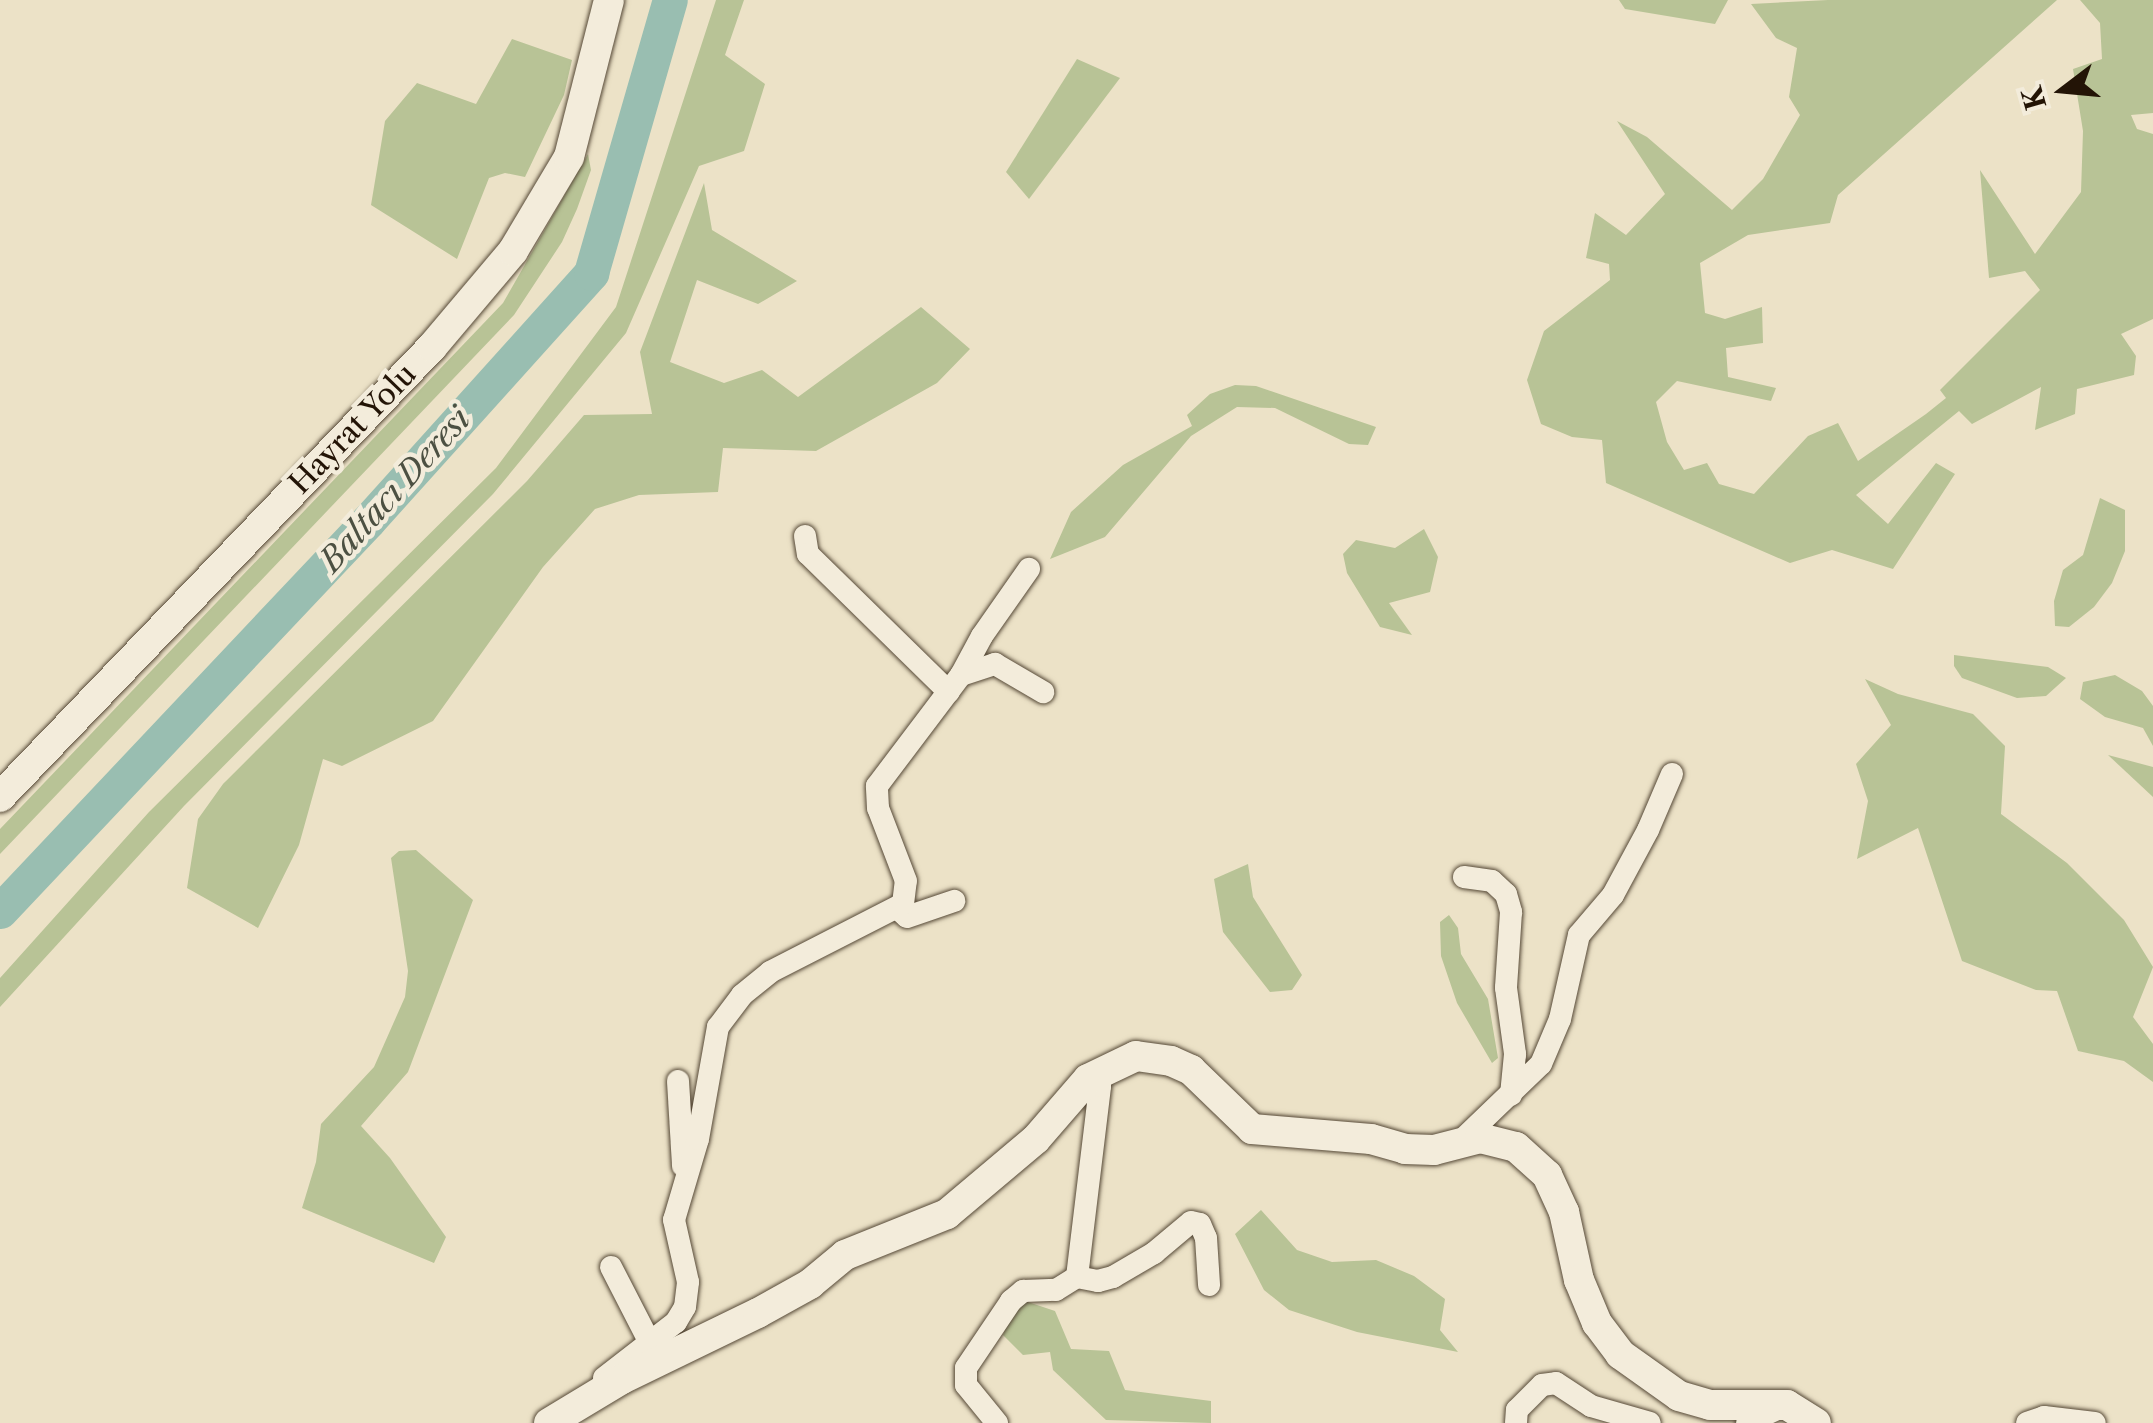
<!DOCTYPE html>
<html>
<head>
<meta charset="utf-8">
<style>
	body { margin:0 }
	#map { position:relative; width:2153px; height:1423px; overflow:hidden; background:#ece2c7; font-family:"Libre Caslon Text",serif }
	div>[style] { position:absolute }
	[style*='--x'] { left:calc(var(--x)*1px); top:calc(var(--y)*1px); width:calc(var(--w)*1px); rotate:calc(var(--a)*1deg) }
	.green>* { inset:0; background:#b8c396 }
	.river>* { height:35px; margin:-17.5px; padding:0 17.5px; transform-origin:17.5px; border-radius:17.5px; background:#99beb1 }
	.roads { filter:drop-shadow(0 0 2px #554836) drop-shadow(0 0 2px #554836) }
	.street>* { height:22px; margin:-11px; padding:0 11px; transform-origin:11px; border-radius:11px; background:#f3ecdb }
	.secondary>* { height:30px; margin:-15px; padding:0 15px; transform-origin:15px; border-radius:15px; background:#f3ecdb }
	span { translate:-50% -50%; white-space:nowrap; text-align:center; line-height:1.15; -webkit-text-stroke:9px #f3ecdb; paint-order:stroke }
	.street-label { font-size:30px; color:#231406 }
	.water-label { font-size:32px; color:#4c5042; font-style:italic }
	.north { position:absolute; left:2013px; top:40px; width:100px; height:100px; -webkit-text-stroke:8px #f3ecdb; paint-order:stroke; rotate:254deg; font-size:28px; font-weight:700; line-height:40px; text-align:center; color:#231406 }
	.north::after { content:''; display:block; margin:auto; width:35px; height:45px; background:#231406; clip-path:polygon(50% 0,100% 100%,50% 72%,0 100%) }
</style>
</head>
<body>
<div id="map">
	<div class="green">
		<i style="clip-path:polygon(716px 0,744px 0,725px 55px,765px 84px,744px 151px,699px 166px,626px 333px,493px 494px,184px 806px,0 1007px,0 978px,149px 812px,496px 468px,616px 307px)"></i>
		<i style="clip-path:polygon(1619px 0,1728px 0,1715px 24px,1625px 9px)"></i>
		<i style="clip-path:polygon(1828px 0,2057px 0,1838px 195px,1830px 223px,1748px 235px,1700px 263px,1705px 313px,1725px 319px,1762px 307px,1763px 343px,1726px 348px,1728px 377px,1776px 388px,1771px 401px,1677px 381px,1656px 402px,1667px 442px,1684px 470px,1707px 463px,1719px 484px,1754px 494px,1808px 436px,1838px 423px,1858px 461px,1926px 414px,1946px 398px,1940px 390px,2040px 290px,2025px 271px,1989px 278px,1980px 170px,2035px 254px,2081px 192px,2083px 131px,2073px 69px,2102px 59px,2100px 23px,2080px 0,2153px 0,2153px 113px,2131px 115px,2137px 129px,2153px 134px,2153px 319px,2121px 334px,2136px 356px,2134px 375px,2077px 389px,2075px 414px,2035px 430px,2041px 387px,1972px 424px,1959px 411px,1856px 495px,1888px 524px,1936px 463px,1955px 474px,1893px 569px,1832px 550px,1790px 563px,1606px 483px,1602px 440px,1572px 437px,1541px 424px,1527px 380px,1544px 331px,1610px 280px,1609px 264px,1586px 258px,1595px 213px,1626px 235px,1665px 194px,1617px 121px,1647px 137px,1732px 210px,1763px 179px,1800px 115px,1789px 97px,1797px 48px,1776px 38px,1751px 4px)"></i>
		<i style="clip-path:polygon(512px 39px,572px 60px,564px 95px,525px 177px,505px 173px,489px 178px,457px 259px,371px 205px,385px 121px,417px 83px,476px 104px)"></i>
		<i style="clip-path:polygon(1077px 59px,1120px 78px,1029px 199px,1006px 172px)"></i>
		<i style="clip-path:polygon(588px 154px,591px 170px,577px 209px,562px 242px,514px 315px,0 854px,0 829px,503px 303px)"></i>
		<i style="clip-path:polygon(704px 183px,712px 230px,797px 281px,758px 304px,697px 280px,670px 362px,724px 383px,762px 370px,798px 397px,921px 307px,970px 349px,937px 383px,816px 451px,723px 448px,718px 492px,639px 495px,595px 509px,543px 567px,433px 721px,342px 766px,323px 759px,299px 845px,258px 928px,187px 888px,198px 819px,223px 784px,527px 481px,584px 415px,652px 414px,640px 352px)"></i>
		<i style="clip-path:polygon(1235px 385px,1256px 386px,1376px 427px,1368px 445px,1349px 444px,1275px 408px,1237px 407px,1191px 436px,1105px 537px,1050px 559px,1071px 512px,1123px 465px,1192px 426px,1187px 415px,1210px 394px)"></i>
		<i style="clip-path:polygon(2100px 498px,2125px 510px,2125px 551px,2112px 583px,2094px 607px,2069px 627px,2055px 626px,2054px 601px,2063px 570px,2083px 555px)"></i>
		<i style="clip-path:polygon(1424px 529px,1438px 557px,1430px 592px,1389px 603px,1412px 635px,1380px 627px,1347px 573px,1343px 554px,1356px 540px,1395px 548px)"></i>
		<i style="clip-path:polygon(1954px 655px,2048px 667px,2066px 678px,2046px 696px,2017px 698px,1962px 678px,1954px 666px)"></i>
		<i style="clip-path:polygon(2115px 675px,2142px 691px,2153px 706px,2153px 746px,2143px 728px,2105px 717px,2080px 699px,2083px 682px)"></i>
		<i style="clip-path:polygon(1865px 679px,1898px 694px,1973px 714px,2005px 746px,2001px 814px,2067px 863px,2124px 920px,2153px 967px,2133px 1017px,2153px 1044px,2153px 1082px,2124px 1061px,2078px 1051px,2057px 991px,2036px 990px,1962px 961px,1918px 828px,1857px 859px,1868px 801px,1856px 764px,1891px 725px)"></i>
		<i style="clip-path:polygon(2108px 755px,2153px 767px,2153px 797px)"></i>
		<i style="clip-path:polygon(416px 850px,473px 900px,408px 1072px,361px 1126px,390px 1158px,446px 1237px,434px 1263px,302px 1208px,316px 1162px,321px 1124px,374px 1067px,405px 997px,408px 971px,391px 858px,399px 851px)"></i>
		<i style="clip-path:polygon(1248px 864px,1253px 897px,1302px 975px,1292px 990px,1270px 992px,1223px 932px,1214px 879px)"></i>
		<i style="clip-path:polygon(1449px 915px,1458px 928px,1461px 954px,1488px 999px,1498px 1058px,1492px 1063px,1457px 1003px,1441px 956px,1440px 922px)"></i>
		<i style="clip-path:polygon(1261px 1210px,1297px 1250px,1332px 1262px,1376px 1260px,1414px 1276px,1445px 1299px,1440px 1330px,1458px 1352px,1357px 1332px,1289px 1310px,1264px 1290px,1235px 1234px)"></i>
		<i style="clip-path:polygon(1022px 1300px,1055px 1311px,1071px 1349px,1109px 1351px,1125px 1390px,1211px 1401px,1211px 1423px,1106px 1420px,1053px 1370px,1050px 1352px,1023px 1355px,1003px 1335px,1011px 1312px)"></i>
	</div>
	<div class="river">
		<i style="--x:0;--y:911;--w:536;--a:-46.66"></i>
		<i style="--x:368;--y:521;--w:334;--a:-48"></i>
		<i style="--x:591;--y:273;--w:284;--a:-73.9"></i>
	</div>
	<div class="roads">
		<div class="street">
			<i style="--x:805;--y:536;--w:18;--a:81"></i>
			<i style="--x:808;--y:554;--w:197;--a:44.4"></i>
			<i style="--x:961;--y:675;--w:44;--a:-61.7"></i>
			<i style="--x:982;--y:636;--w:82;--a:-55"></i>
			<i style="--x:1464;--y:877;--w:28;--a:8"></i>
			<i style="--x:1492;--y:881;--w:19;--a:43"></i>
			<i style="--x:1506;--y:894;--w:19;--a:74"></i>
			<i style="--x:1511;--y:912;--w:76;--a:93.8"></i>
			<i style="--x:1506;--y:988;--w:67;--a:82.2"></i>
			<i style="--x:1515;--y:1054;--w:41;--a:95.6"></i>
			<i style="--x:897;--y:908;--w:13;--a:42"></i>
			<i style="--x:907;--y:917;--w:50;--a:-18.8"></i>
			<i style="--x:678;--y:1081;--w:85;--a:86.6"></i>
			<i style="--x:1463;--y:1139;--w:108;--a:-43.9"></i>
			<i style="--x:1541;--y:1064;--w:49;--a:-67.1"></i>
			<i style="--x:1560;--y:1019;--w:86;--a:-77.3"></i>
			<i style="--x:1579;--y:935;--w:52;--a:-49.6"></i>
			<i style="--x:1613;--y:895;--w:74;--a:-61.7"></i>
			<i style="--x:1648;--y:830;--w:61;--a:-66.8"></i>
			<i style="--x:611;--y:1267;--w:85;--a:62.8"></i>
			<i style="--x:1077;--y:1277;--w:21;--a:11"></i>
			<i style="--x:1098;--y:1281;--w:16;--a:-15"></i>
			<i style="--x:1113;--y:1277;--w:48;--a:-30.3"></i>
			<i style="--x:1154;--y:1253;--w:48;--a:-40"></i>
			<i style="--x:1191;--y:1222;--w:9;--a:13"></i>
			<i style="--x:1200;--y:1224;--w:15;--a:67"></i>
			<i style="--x:1206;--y:1238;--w:47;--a:86.3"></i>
			<i style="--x:604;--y:1378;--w:91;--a:-37.9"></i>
			<i style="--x:676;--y:1322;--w:17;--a:-59"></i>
			<i style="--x:685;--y:1307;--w:25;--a:-83"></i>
			<i style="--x:688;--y:1282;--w:64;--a:-102.7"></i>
			<i style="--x:674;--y:1220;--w:84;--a:-73.5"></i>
			<i style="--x:698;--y:1139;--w:114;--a:-79.9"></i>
			<i style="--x:718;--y:1027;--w:40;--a:-53"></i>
			<i style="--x:742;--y:995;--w:36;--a:-39"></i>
			<i style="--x:770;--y:972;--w:149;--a:-27.1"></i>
			<i style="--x:903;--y:904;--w:23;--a:-83"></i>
			<i style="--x:906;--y:881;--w:78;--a:-111"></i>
			<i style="--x:878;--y:808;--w:22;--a:-93"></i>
			<i style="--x:877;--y:786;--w:139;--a:-52.9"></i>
			<i style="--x:961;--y:675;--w:36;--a:-18"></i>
			<i style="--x:995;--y:664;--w:56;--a:30.3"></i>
			<i style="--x:997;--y:1423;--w:49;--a:-129.2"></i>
			<i style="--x:966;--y:1385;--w:17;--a:-90"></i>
			<i style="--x:966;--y:1368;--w:81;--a:-56.1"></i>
			<i style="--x:1011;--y:1301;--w:16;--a:-40"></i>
			<i style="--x:1023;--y:1291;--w:33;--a:-2"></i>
			<i style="--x:1056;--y:1290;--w:25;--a:-32"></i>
			<i style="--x:1077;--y:1277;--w:192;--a:-83.1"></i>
			<i style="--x:1100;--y:1086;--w:10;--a:-101"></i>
			<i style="--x:1516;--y:1423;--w:13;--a:-86"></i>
			<i style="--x:1517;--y:1410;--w:35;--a:-45"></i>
			<i style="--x:1542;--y:1385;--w:14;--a:-8"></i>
			<i style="--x:1556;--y:1383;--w:42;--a:33.3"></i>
			<i style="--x:1591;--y:1406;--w:61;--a:16.1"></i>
			<i style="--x:1747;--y:1423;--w:41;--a:-24.7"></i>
			<i style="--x:2027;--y:1423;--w:18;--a:-19"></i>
			<i style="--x:2044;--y:1417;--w:51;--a:6.7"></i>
		</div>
		<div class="secondary">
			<i style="--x:0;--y:797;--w:624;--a:-46.17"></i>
			<i style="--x:432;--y:347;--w:126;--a:-49.8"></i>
			<i style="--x:513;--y:251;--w:109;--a:-59.2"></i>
			<i style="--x:569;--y:157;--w:162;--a:-75.7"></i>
			<i style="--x:549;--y:1423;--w:85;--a:-31.1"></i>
			<i style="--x:622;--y:1379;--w:151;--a:-25.9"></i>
			<i style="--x:758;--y:1313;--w:60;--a:-29.1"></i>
			<i style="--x:810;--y:1284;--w:45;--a:-39.6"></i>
			<i style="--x:845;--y:1255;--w:110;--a:-21.9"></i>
			<i style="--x:947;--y:1214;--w:116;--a:-40.1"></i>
			<i style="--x:1036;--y:1139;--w:79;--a:-49.1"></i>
			<i style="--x:1088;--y:1079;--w:53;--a:-25.6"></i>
			<i style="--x:1136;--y:1056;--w:35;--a:8"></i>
			<i style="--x:1171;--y:1061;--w:22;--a:24"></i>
			<i style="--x:1191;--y:1070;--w:85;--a:44"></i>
			<i style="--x:1252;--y:1129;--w:119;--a:4.8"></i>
			<i style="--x:1371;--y:1139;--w:35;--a:16"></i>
			<i style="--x:1405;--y:1149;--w:29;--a:2"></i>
			<i style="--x:1434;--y:1150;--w:48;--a:-14.6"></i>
			<i style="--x:1480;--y:1138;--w:37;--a:14"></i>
			<i style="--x:1516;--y:1147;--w:42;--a:42.1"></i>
			<i style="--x:1547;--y:1175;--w:41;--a:65.3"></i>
			<i style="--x:1564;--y:1212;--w:70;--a:77.6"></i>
			<i style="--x:1579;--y:1280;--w:47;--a:67.3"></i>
			<i style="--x:1597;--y:1323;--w:39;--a:53"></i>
			<i style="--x:1620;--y:1354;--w:72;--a:35.4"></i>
			<i style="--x:1679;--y:1396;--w:32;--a:16"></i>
			<i style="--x:1710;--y:1405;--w:77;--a:0"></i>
			<i style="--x:1787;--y:1405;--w:34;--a:32"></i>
		</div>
	</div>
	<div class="street-label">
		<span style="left:353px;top:429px;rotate:-46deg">Hayrat Yolu</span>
	</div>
	<div class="water-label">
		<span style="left:395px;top:490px;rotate:-48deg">Baltacı Deresi</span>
	</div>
	<div class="north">K</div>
</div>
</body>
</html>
